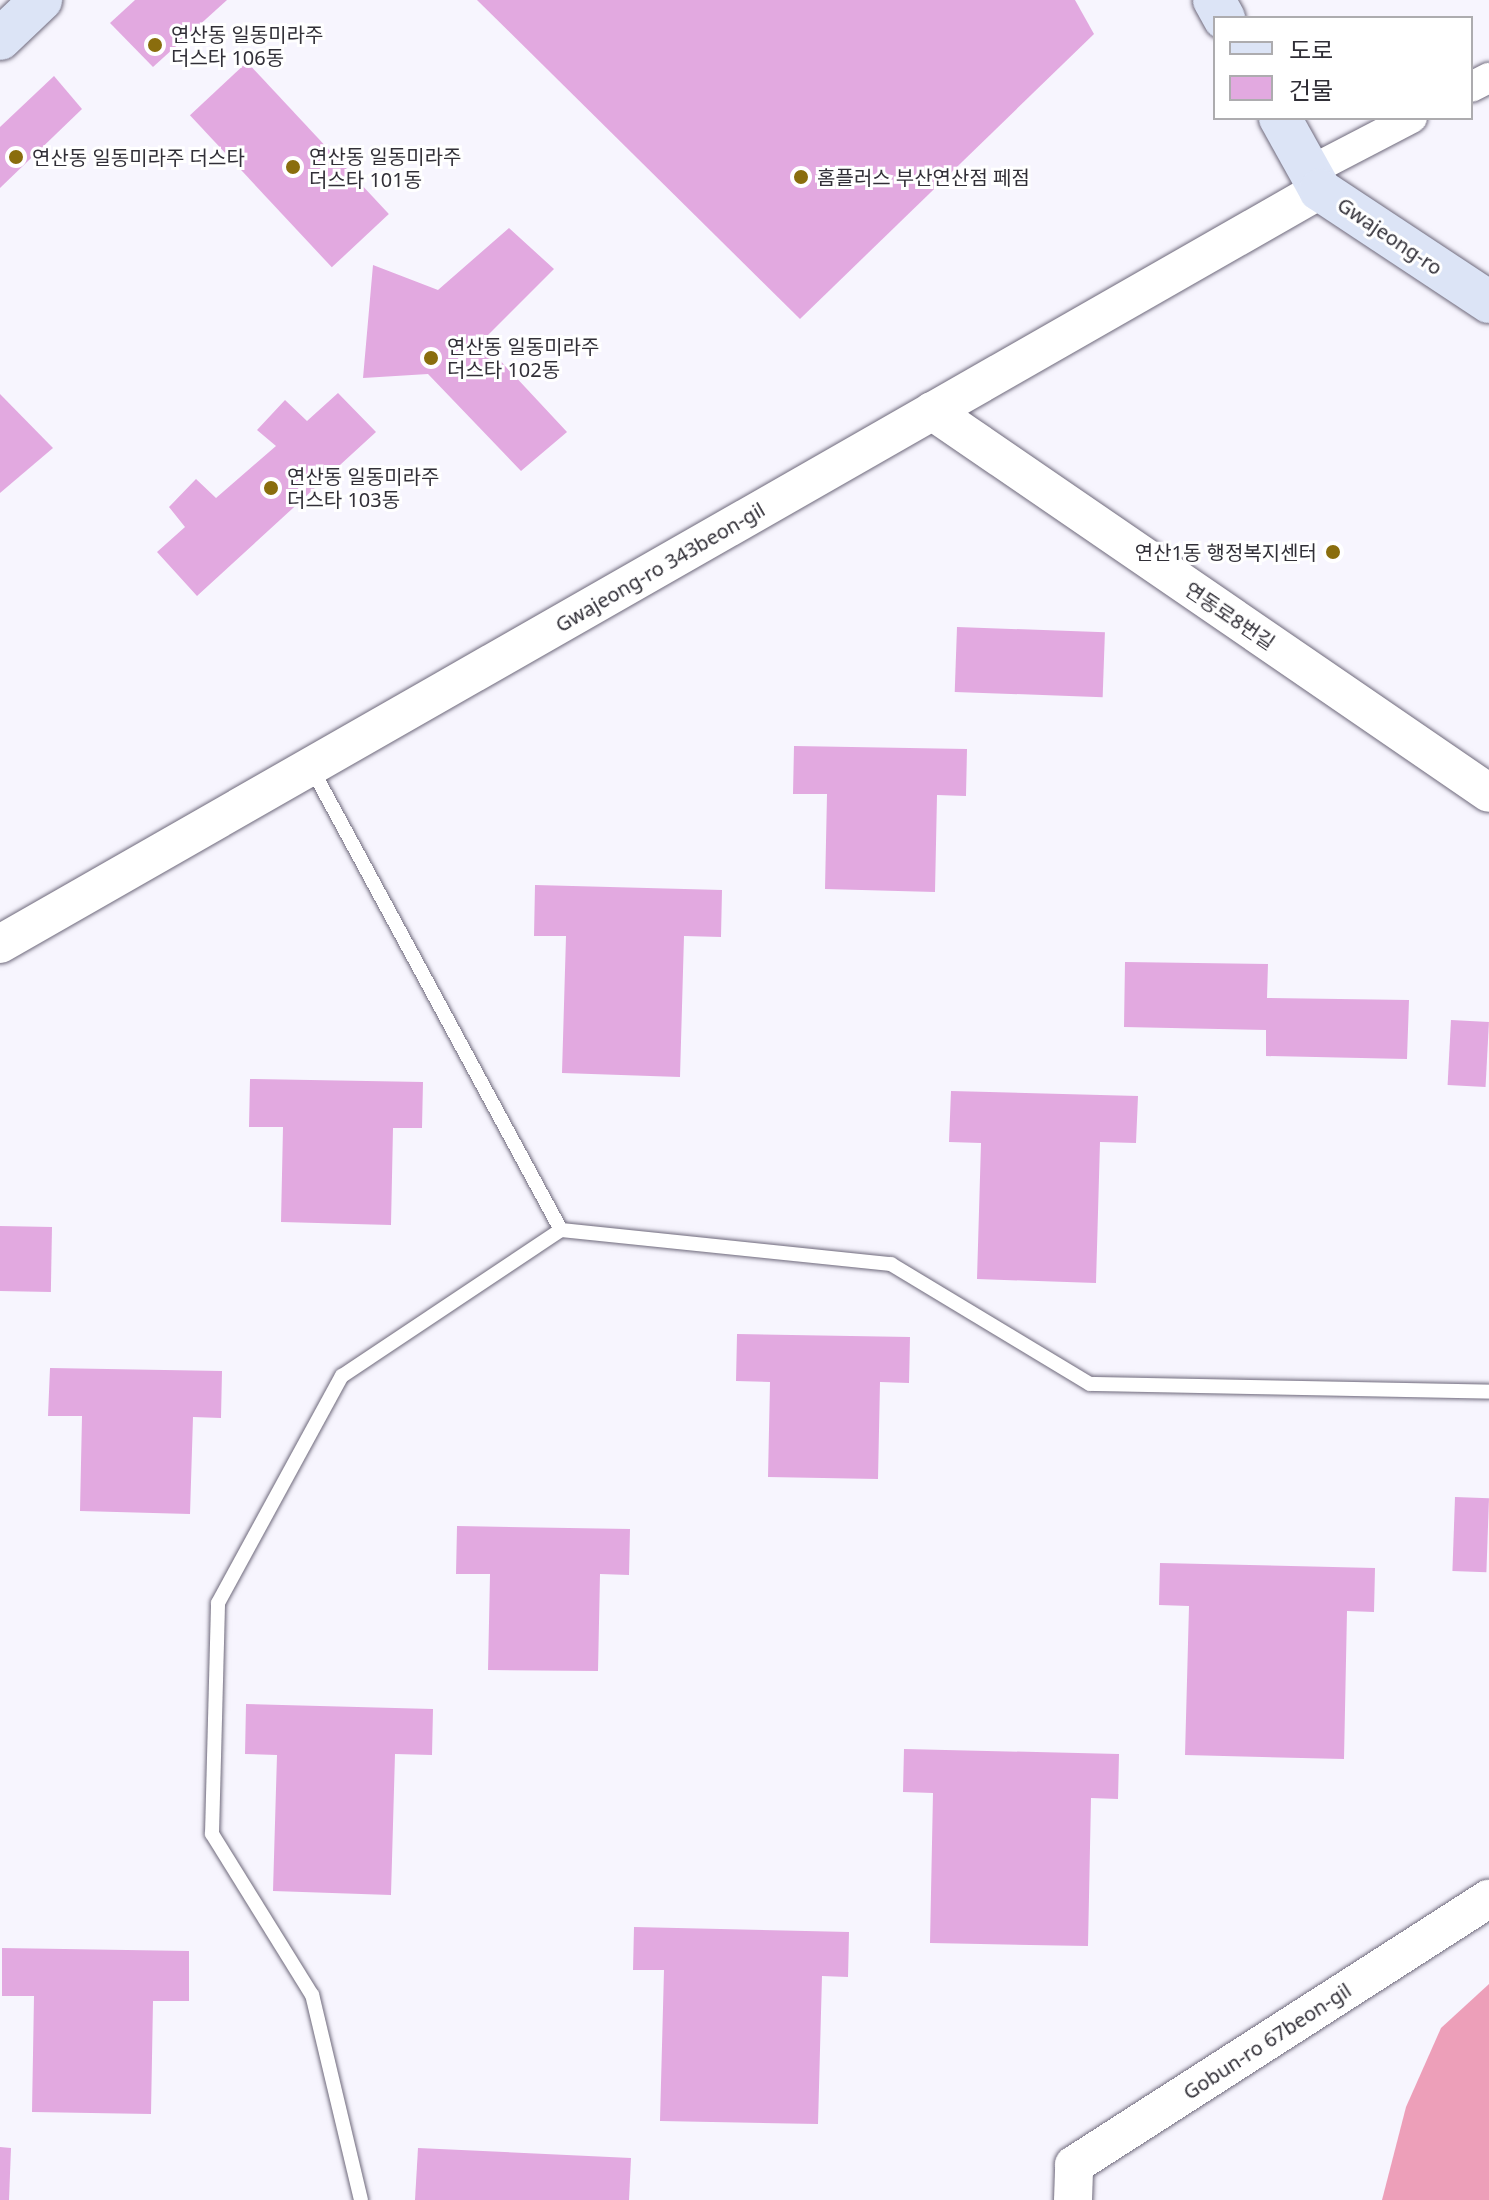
<!DOCTYPE html>
<html>
<head>
<meta charset="utf-8">
<style>
	body { margin:0 }
	#map { position:relative; width:1489px; height:2200px; overflow:hidden; background:#f7f5fe; font-family:"Noto Sans","Noto Sans KR",sans-serif }
	div>[style] { position:absolute }
	[style*='--x'] { left:calc(var(--x)*1px); top:calc(var(--y)*1px); width:calc(var(--w)*1px); rotate:calc(var(--a)*1deg) }
	.forest>* { inset:0; background:#ed9fb9 }
	.building>* { inset:0; background:#e2a9e0; transform-origin:0 0 }
	.roads { filter:drop-shadow(0 0 2px #6e697b) drop-shadow(0 0 2px #6e697b) }
	.service>* { height:14px; margin:-7px; padding:0 7px; transform-origin:7px; border-radius:7px; background:#fff }
	.minor>* { height:30px; margin:-15px; padding:0 15px; transform-origin:15px; border-radius:15px; background:#fff }
	.tertiary>* { height:38px; margin:-19px; padding:0 19px; transform-origin:19px; border-radius:19px; background:#fff }
	.secondary>* { height:42px; margin:-21px; padding:0 21px; transform-origin:21px; border-radius:21px; background:#dce4f6 }
	.dots>* { width:22px; height:22px; translate:-50% -50%; box-sizing:border-box; border:4px solid #fff; border-radius:50% }
	span { translate:-50% -50%; white-space:nowrap; text-align:center; line-height:1.15; -webkit-text-stroke:6px #fff; paint-order:stroke }
	.poi-label { font-size:20px; color:#312f37 }
	.left { translate:0 -50%; text-align:left }
	.right { translate:-100% -50%; text-align:right }
	.street-label { font-size:20px; color:#312f37 }
	.legend { position:absolute; left:1213px; top:16px; width:260px; height:104px; box-sizing:border-box; background:#fff; border:2px solid #adacaf; margin:0; padding:10px 14px; list-style:none; font-size:24px; color:#312f37 }
	.legend li { display:flex; align-items:center; gap:16px; height:40px }
	.legend b { width:40px; border:2px solid #adacaf }
</style>
</head>
<body>
<div id="map">
	<div class="forest">
		<i style="clip-path:polygon(1489px 1984px,1489px 2200px,1382px 2200px,1406px 2107px,1441px 2028px)"></i>
	</div>
	<div class="building">
		<i style="clip-path:polygon(135px 0,227px 0,153px 67px,110px 23px)"></i>
		<i style="clip-path:polygon(477px 0,1075px 0,1094px 34px,800px 319px)"></i>
		<i style="left:247px;top:62px;width:208px;height:78px;rotate:47deg"></i>
		<i style="clip-path:polygon(54px 76px,82px 109px,0 188px,0 127px)"></i>
		<i style="clip-path:polygon(509px 228px,554px 269px,482px 341px,567px 432px,521px 471px,428px 374px,363px 378px,373px 265px,438px 290px)"></i>
		<i style="clip-path:polygon(338px 393px,376px 432px,197px 596px,157px 552px,185px 527px,169px 507px,196px 479px,216px 498px,276px 446px,257px 430px,285px 400px,307px 421px)"></i>
		<i style="clip-path:polygon(0 394px,53px 448px,0 493px)"></i>
		<i style="left:957px;top:627px;width:148px;height:65px;rotate:2deg"></i>
		<i style="clip-path:polygon(794px 746px,967px 749px,966px 796px,937px 795px,935px 892px,825px 889px,827px 794px,793px 794px)"></i>
		<i style="clip-path:polygon(535px 885px,722px 890px,721px 937px,684px 936px,680px 1077px,562px 1073px,566px 936px,534px 936px)"></i>
		<i style="clip-path:polygon(1125px 962px,1268px 964px,1267px 998px,1409px 1000px,1407px 1059px,1266px 1056px,1266px 1030px,1124px 1027px)"></i>
		<i style="left:1451px;top:1020px;width:38px;height:65px;rotate:3deg"></i>
		<i style="clip-path:polygon(250px 1079px,423px 1082px,422px 1128px,393px 1128px,391px 1225px,281px 1222px,283px 1127px,249px 1127px)"></i>
		<i style="clip-path:polygon(951px 1091px,1138px 1096px,1136px 1143px,1100px 1142px,1096px 1283px,977px 1279px,981px 1143px,949px 1142px)"></i>
		<i style="left:0;top:1226px;width:52px;height:65px;rotate:1deg"></i>
		<i style="clip-path:polygon(737px 1334px,910px 1337px,909px 1383px,880px 1382px,878px 1479px,768px 1477px,770px 1382px,736px 1381px)"></i>
		<i style="clip-path:polygon(50px 1368px,222px 1371px,221px 1418px,193px 1417px,190px 1514px,80px 1511px,82px 1416px,48px 1416px)"></i>
		<i style="left:1455px;top:1497px;width:34px;height:74px;rotate:2deg"></i>
		<i style="clip-path:polygon(457px 1526px,630px 1529px,629px 1575px,600px 1574px,598px 1671px,488px 1670px,490px 1574px,456px 1574px)"></i>
		<i style="clip-path:polygon(1160px 1563px,1375px 1568px,1374px 1612px,1347px 1611px,1344px 1759px,1185px 1755px,1189px 1606px,1159px 1605px)"></i>
		<i style="clip-path:polygon(246px 1704px,433px 1709px,432px 1755px,395px 1754px,391px 1895px,273px 1891px,277px 1755px,245px 1754px)"></i>
		<i style="clip-path:polygon(904px 1749px,1119px 1754px,1118px 1799px,1091px 1798px,1088px 1946px,930px 1943px,933px 1793px,903px 1792px)"></i>
		<i style="clip-path:polygon(634px 1927px,849px 1932px,848px 1977px,822px 1976px,818px 2124px,660px 2121px,664px 1970px,633px 1970px)"></i>
		<i style="clip-path:polygon(2px 1948px,189px 1951px,189px 2001px,153px 2001px,151px 2114px,32px 2112px,34px 1996px,2px 1996px)"></i>
		<i style="clip-path:polygon(0 2147px,11px 2148px,9px 2200px,0 2200px)"></i>
		<i style="clip-path:polygon(418px 2148px,631px 2158px,629px 2200px,415px 2200px)"></i>
	</div>
	<div class="roads">
		<div class="service">
			<i style="--x:312;--y:769;--w:524;--a:61.63"></i>
			<i style="--x:561;--y:1230;--w:332;--a:5.9"></i>
			<i style="--x:891;--y:1264;--w:232;--a:31.1"></i>
			<i style="--x:1090;--y:1384;--w:399;--a:1.1"></i>
			<i style="--x:361;--y:2200;--w:211;--a:-103.4"></i>
			<i style="--x:312;--y:1995;--w:190;--a:-121.8"></i>
			<i style="--x:212;--y:1834;--w:231;--a:-88.5"></i>
			<i style="--x:218;--y:1603;--w:259;--a:-61.4"></i>
			<i style="--x:342;--y:1376;--w:263;--a:-33.7"></i>
		</div>
		<div class="minor">
			<i style="--x:1471;--y:87;--w:20;--a:-27"></i>
			<i style="--x:1310;--y:171;--w:115;--a:-27.5"></i>
		</div>
		<div class="tertiary">
			<i style="--x:932;--y:411;--w:675;--a:34.44"></i>
			<i style="--x:0;--y:944;--w:1520;--a:-29.74"></i>
			<i style="--x:1073;--y:2200;--w:35;--a:-88"></i>
			<i style="--x:1074;--y:2165;--w:493;--a:-32.7"></i>
		</div>
		<div class="secondary">
			<i style="--x:1214;--y:0;--w:21;--a:61"></i>
			<i style="--x:0;--y:39;--w:57;--a:-43.6"></i>
			<i style="--x:1280;--y:118;--w:82;--a:60.9"></i>
			<i style="--x:1320;--y:190;--w:203;--a:33.5"></i>
		</div>
	</div>
	<div class="dots">
		<i style="left:155px;top:45px;background:#8a6d0d"></i>
		<i style="left:16px;top:157px;background:#8a6d0d"></i>
		<i style="left:293px;top:167px;background:#8a6d0d"></i>
		<i style="left:801px;top:177px;background:#8a6d0d"></i>
		<i style="left:431px;top:358px;background:#8a6d0d"></i>
		<i style="left:271px;top:488px;background:#8a6d0d"></i>
		<i style="left:1333px;top:552px;background:#8a6d0d"></i>
	</div>
	<div class="poi-label">
		<span class="left" style="left:171px;top:46px">연산동 일동미라주<br>더스타 106동</span>
		<span class="left" style="left:309px;top:168px">연산동 일동미라주<br>더스타 101동</span>
		<span class="left" style="left:32px;top:157px">연산동 일동미라주 더스타</span>
		<span class="left" style="left:817px;top:177px">홈플러스 부산연산점 페점</span>
		<span class="left" style="left:447px;top:358px">연산동 일동미라주<br>더스타 102동</span>
		<span class="left" style="left:287px;top:488px">연산동 일동미라주<br>더스타 103동</span>
		<span class="right" style="left:1317px;top:552px">연산1동 행정복지센터</span>
	</div>
	<div class="street-label">
		<span style="left:1390px;top:236px;rotate:34deg">Gwajeong-ro</span>
		<span style="left:660px;top:567px;rotate:-30deg">Gwajeong-ro 343beon-gil</span>
		<span style="left:1230px;top:616px;rotate:34deg">연동로8번길</span>
		<span style="left:1267px;top:2041px;rotate:-33deg">Gobun-ro 67beon-gil</span>
	</div>
	<ul class="legend">
	<li><b style="height:10px;background:#dce4f6"></b>도로</li>
	<li><b style="height:22px;background:#e2a9e0"></b>건물</li>
	</ul>
</div>
</body>
</html>
